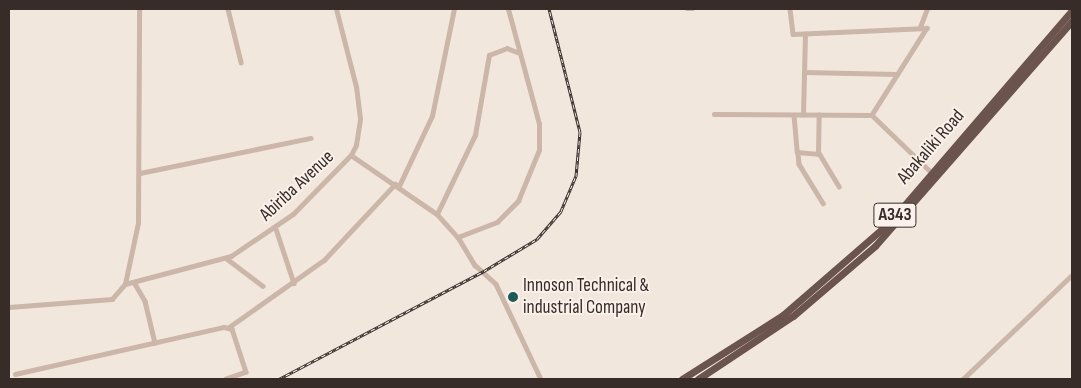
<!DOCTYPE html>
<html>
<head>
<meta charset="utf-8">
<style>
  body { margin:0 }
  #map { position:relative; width:1081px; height:388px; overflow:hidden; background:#f2e7dd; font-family:"Sofia Sans Condensed",sans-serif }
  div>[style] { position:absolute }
  .minor>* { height:4.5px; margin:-2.25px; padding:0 2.25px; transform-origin:2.25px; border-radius:2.25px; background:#cbb6a9 }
  .trunk>* { height:7px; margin:-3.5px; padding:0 3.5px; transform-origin:3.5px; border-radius:3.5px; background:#6a544d }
  .rail>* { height:3px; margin-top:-1.5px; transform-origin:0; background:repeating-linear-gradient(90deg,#faf1ea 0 4px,#382c29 0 8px); box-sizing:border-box; border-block:1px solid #382c29 }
  .dots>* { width:14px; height:14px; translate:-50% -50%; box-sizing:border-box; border:2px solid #faf1ea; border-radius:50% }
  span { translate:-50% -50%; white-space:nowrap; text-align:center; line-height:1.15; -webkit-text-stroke:4px #faf1ea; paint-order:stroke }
  .shield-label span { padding:1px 4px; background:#faf1ea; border:1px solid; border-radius:4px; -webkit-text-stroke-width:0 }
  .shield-label { font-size:18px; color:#382c29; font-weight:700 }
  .street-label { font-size:19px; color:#382c29 }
  .poi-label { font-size:19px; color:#382c29 }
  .left { translate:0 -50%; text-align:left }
  .frame { position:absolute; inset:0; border:10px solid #382c29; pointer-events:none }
</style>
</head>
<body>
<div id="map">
  <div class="minor">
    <div style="left:228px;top:9px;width:55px;rotate:76.2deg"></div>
    <div style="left:687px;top:9px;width:6px"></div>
    <div style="left:790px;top:9px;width:25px;rotate:83deg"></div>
    <div style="left:793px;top:34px;width:134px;rotate:-2.6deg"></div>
    <div style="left:927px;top:28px;width:103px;rotate:122.3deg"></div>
    <div style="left:920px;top:27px;width:19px;rotate:-69deg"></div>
    <div style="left:804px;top:72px;width:93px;rotate:1.2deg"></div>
    <div style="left:714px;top:114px;width:158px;rotate:0.4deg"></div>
    <div style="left:872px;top:115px;width:82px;rotate:44deg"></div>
    <div style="left:794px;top:115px;width:37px;rotate:85deg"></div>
    <div style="left:797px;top:152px;width:21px;rotate:5deg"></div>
    <div style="left:818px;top:154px;width:39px;rotate:-89deg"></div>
    <div style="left:803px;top:115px;width:81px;rotate:-88.6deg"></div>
    <div style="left:819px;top:153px;width:39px;rotate:59deg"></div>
    <div style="left:798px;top:154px;width:10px;rotate:84deg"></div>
    <div style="left:799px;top:164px;width:46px;rotate:58.4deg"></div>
    <div style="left:351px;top:155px;width:104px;rotate:34.5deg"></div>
    <div style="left:437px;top:214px;width:31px;rotate:48deg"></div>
    <div style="left:458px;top:237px;width:33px;rotate:59deg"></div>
    <div style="left:475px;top:265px;width:28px;rotate:42deg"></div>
    <div style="left:496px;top:284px;width:105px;rotate:64.7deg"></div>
    <div style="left:140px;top:173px;width:174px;rotate:-11.6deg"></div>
    <div style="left:399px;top:186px;width:77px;rotate:-64.8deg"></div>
    <div style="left:432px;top:116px;width:109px;rotate:-78.4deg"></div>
    <div style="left:437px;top:214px;width:88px;rotate:-64.3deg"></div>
    <div style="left:475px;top:135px;width:81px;rotate:-80.1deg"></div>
    <div style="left:489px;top:55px;width:19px;rotate:-21deg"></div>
    <div style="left:507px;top:48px;width:11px;rotate:22deg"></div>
    <div style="left:276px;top:229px;width:57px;rotate:71.6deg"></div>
    <div style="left:458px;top:237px;width:42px;rotate:-21deg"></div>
    <div style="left:497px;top:222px;width:30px;rotate:-45deg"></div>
    <div style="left:518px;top:201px;width:55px;rotate:-67.6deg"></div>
    <div style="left:539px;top:150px;width:26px;rotate:-90deg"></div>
    <div style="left:539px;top:124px;width:119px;rotate:-105.1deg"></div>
    <div style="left:226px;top:258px;width:46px;rotate:37.1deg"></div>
    <div style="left:134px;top:282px;width:22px;rotate:60deg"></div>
    <div style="left:145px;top:301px;width:43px;rotate:76.6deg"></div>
    <div style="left:125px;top:284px;width:62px;rotate:-78deg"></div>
    <div style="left:138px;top:223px;width:214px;rotate:-89.7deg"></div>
    <div style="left:9px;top:307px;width:103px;rotate:-4.4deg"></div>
    <div style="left:112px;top:299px;width:20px;rotate:-49deg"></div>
    <div style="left:125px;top:284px;width:110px;rotate:-14.8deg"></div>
    <div style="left:231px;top:256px;width:75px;rotate:-34.1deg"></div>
    <div style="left:293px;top:214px;width:83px;rotate:-45.5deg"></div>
    <div style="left:351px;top:155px;width:11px;rotate:-63deg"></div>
    <div style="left:356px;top:145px;width:26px;rotate:-81deg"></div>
    <div style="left:360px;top:119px;width:32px;rotate:-97deg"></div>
    <div style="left:356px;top:87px;width:81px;rotate:-104.4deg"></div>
    <div style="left:229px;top:327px;width:116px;rotate:-35.2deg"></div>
    <div style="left:324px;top:260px;width:104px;rotate:-46.9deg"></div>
    <div style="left:15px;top:374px;width:214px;rotate:-12.7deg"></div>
    <div style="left:224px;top:327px;width:8px;rotate:14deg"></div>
    <div style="left:232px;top:329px;width:45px;rotate:72deg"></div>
    <div style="left:246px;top:372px;width:21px;rotate:161deg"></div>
    <div style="left:963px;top:379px;width:151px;rotate:-43.7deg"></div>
  </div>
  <div class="trunk">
    <div style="left:682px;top:379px;width:120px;rotate:-32.4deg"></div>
    <div style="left:783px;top:315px;width:140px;rotate:-41deg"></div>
    <div style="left:889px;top:223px;width:281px;rotate:-49.3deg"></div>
    <div style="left:698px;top:379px;width:114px;rotate:-33.6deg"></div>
    <div style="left:793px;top:316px;width:108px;rotate:-40.5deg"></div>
    <div style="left:875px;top:246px;width:299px;rotate:-48.8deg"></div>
  </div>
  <div class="rail">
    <div style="left:279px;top:379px;width:232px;rotate:-27.8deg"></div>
    <div style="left:484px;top:271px;width:62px;rotate:-31.1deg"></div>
    <div style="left:537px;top:239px;width:37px;rotate:-49deg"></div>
    <div style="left:561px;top:211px;width:38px;rotate:-67deg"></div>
    <div style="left:576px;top:176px;width:44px;rotate:-84.8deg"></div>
    <div style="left:580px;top:132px;width:127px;rotate:-104.1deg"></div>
  </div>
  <div class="dots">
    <div style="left:513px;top:297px;background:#1e5a59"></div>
  </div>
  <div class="shield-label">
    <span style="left:895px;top:215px">A343</span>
  </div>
  <div class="street-label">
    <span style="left:931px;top:147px;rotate:-49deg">Abakaliki Road</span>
    <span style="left:297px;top:186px;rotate:-43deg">Abiriba Avenue</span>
  </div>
  <div class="poi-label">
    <span class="left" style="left:523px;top:297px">Innoson Technical &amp;<br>industrial Company</span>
  </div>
  <div class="frame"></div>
</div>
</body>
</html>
